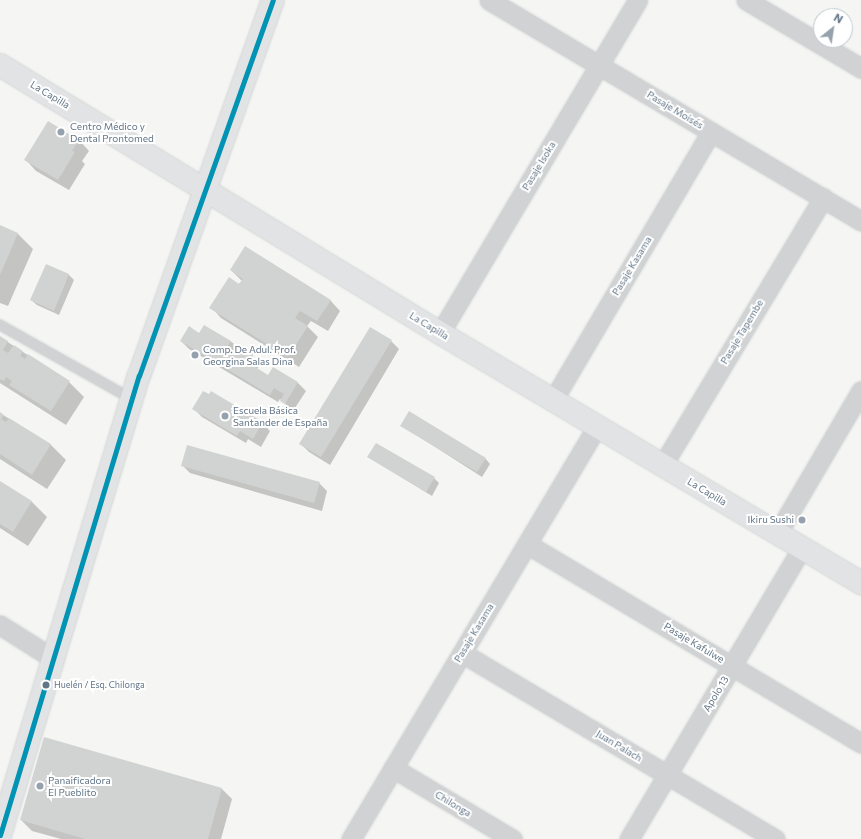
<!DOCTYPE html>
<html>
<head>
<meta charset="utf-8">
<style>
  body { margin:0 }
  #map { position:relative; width:861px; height:839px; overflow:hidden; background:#f5f6f3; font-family:Commissioner,sans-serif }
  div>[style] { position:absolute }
  .shadow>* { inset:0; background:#0003 }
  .building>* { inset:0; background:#d1d3d3 }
  .roads { filter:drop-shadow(0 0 1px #d1d4d5) drop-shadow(0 0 1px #d1d4d5) }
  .lane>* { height:10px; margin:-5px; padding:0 5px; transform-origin:5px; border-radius:5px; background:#d0d2d3 }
  .street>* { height:19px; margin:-9.5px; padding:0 9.5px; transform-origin:9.5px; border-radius:9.5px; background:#d0d2d3 }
  .secondary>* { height:22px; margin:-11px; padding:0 11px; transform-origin:11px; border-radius:11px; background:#e2e3e4 }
  .bus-1>* { height:5px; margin:-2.5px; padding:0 2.5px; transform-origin:2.5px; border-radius:2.5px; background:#0093b3 }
  .dots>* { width:11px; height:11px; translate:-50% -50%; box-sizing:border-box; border:2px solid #fff; border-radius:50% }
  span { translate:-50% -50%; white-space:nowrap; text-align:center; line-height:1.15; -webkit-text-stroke:4px #fff; paint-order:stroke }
  .bus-label { font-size:9px; color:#627587 }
  .left { translate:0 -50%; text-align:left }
  .street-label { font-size:10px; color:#627587 }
  .poi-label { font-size:10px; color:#627587 }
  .right { translate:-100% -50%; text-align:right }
  .north { position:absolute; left:813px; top:8px; width:40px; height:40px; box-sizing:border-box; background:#fff; border:1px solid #c0c8cf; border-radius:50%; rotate:30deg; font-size:11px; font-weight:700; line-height:16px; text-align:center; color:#627587 }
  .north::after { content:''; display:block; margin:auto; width:14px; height:18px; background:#95a2ad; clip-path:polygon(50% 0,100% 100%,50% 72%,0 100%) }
</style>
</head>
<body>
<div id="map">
  <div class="shadow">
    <div style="clip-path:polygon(79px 140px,89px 151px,82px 161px,85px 164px,69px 190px,36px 171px,26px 160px)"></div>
    <div style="clip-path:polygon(0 226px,18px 234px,33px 249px,8px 306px,0 303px)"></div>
    <div style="clip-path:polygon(47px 266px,69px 275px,74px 280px,59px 315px,37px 305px,31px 300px)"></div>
    <div style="clip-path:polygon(231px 270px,330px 300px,340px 311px,328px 331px,311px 321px,307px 326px,318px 337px,299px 367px,221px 318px,211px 307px,242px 281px)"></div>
    <div style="clip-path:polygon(200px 334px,230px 341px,261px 363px,257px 369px,269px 376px,273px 368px,298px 383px,306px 391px,293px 411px,280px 399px,278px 402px,189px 349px,181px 341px)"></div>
    <div style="clip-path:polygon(0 337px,69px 382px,84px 397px,66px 425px,0 383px)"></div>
    <div style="clip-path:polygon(391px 341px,399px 349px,330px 465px,309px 452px,301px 444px)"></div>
    <div style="clip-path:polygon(194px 409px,262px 423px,270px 431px,261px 447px,248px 439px,246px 443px,202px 417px)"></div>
    <div style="clip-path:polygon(0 413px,51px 445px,66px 460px,47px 489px,0 459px)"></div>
    <div style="clip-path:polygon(401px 425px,485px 458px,490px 464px,482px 477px)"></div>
    <div style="clip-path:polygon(368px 457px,434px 478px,439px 483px,432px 496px)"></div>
    <div style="clip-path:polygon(182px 465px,319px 483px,327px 491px,322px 511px,190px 473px)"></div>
    <div style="clip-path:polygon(0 482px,32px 502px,47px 517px,28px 546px,0 528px)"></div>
    <div style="clip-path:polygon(222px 789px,232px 799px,221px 839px,61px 839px,32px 831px,21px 820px)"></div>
  </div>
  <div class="building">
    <div style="clip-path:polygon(48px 121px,79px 140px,72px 151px,75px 152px,58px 180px,24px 160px)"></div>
    <div style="clip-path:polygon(0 225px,18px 233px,0 275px)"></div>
    <div style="clip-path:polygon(245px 246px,331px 300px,317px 321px,300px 311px,295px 318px,308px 326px,288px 357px,209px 308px,229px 277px,239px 284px,243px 279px,230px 270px)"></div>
    <div style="clip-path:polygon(46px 264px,69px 274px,54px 311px,30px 300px)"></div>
    <div style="clip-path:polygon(204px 325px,231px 341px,226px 348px,234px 352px,239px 345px,254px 354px,249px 363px,268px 375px,273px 367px,298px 382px,285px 404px,280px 401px,284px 394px,274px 388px,270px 395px,180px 341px,189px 326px,199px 333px)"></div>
    <div style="clip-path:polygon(370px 327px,392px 340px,321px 457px,299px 444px)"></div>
    <div style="clip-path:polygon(0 336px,8px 341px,3px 350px,8px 353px,14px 345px,23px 351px,20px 356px,25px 359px,28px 354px,70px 381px,51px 411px,9px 385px,12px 381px,6px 377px,4px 381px,0 379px)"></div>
    <div style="clip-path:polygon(203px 391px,209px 394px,211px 391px,263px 422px,253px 439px,240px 431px,237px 436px,192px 409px)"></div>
    <div style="clip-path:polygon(409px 411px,486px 458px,477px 472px,400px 426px)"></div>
    <div style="clip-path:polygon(0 412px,4px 415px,1px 419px,6px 422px,9px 418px,51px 444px,32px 475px,0 454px)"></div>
    <div style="clip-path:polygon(376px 443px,435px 477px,426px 492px,367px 457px)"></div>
    <div style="clip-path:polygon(187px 445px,320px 482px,314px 503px,181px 466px)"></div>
    <div style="clip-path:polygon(0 481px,32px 501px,13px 532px,0 524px)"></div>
    <div style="clip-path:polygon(44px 737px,222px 788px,208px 839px,85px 839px,20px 820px)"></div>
  </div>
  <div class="roads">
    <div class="lane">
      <div style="left:0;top:325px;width:151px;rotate:29.3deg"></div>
    </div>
    <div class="street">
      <div style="left:489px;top:0;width:433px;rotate:30.7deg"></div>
      <div style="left:746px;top:0;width:134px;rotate:30.6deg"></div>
      <div style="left:440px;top:333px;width:387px;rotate:-59.3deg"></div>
      <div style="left:553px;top:400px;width:311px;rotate:-59.5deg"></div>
      <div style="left:662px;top:466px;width:313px;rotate:-59deg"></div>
      <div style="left:777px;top:534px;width:166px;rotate:-59.6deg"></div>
      <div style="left:527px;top:544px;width:389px;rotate:30.8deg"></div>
      <div style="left:0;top:625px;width:64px;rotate:32.2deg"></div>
      <div style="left:462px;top:653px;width:364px;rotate:30.7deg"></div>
      <div style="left:393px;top:768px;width:139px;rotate:30.8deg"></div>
      <div style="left:351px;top:839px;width:481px;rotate:-59.2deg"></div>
      <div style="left:629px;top:839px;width:339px;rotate:-59.3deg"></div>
    </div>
    <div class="secondary">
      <div style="left:0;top:65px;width:515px;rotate:31.35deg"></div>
      <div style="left:440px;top:333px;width:490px;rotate:30.7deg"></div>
      <div style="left:0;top:835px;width:480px;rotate:-73.2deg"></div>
      <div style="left:139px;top:376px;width:399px;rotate:-70.4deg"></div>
    </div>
  </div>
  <div class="bus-1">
    <div style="left:0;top:835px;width:480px;rotate:-73.2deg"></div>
    <div style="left:139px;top:376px;width:399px;rotate:-70.4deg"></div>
  </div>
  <div class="dots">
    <div style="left:61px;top:132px;background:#95a2ad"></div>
    <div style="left:195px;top:355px;background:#95a2ad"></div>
    <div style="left:225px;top:416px;background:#95a2ad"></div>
    <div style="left:802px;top:520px;background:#95a2ad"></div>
    <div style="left:46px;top:685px;background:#627587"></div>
    <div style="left:40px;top:786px;background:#95a2ad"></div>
  </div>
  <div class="bus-label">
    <span class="left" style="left:54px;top:685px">Huelén / Esq. Chilonga</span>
  </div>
  <div class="street-label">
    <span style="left:50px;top:95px;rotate:31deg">La Capilla</span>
    <span style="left:675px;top:110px;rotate:31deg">Pasaje Moisés</span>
    <span style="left:539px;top:166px;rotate:-59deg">Pasaje Isoka</span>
    <span style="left:632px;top:266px;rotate:-59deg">Pasaje Kasama</span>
    <span style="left:429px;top:326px;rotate:31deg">La Capilla</span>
    <span style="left:742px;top:332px;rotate:-59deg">Pasaje Tapembe</span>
    <span style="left:707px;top:492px;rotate:31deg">La Capilla</span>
    <span style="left:474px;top:633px;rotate:-59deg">Pasaje Kasama</span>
    <span style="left:694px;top:643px;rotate:31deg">Pasaje Kafulwe</span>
    <span style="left:716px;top:694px;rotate:-59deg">Apolo 13</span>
    <span style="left:619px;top:746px;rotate:31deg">Juan Palach</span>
    <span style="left:453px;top:804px;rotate:31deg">Chilonga</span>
  </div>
  <div class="poi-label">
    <span class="left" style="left:70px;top:132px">Centro Médico y<br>Dental Prontomed</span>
    <span class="left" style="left:203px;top:355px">Comp. De Adul. Prof.<br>Georgina Salas Dina</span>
    <span class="left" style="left:233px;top:416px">Escuela Básica<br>Santander de España</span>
    <span class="right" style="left:794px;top:520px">Ikiru Sushi</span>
    <span class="left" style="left:48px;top:786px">Panaificadora<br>El Pueblito</span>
  </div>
  <div class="north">N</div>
</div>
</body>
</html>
